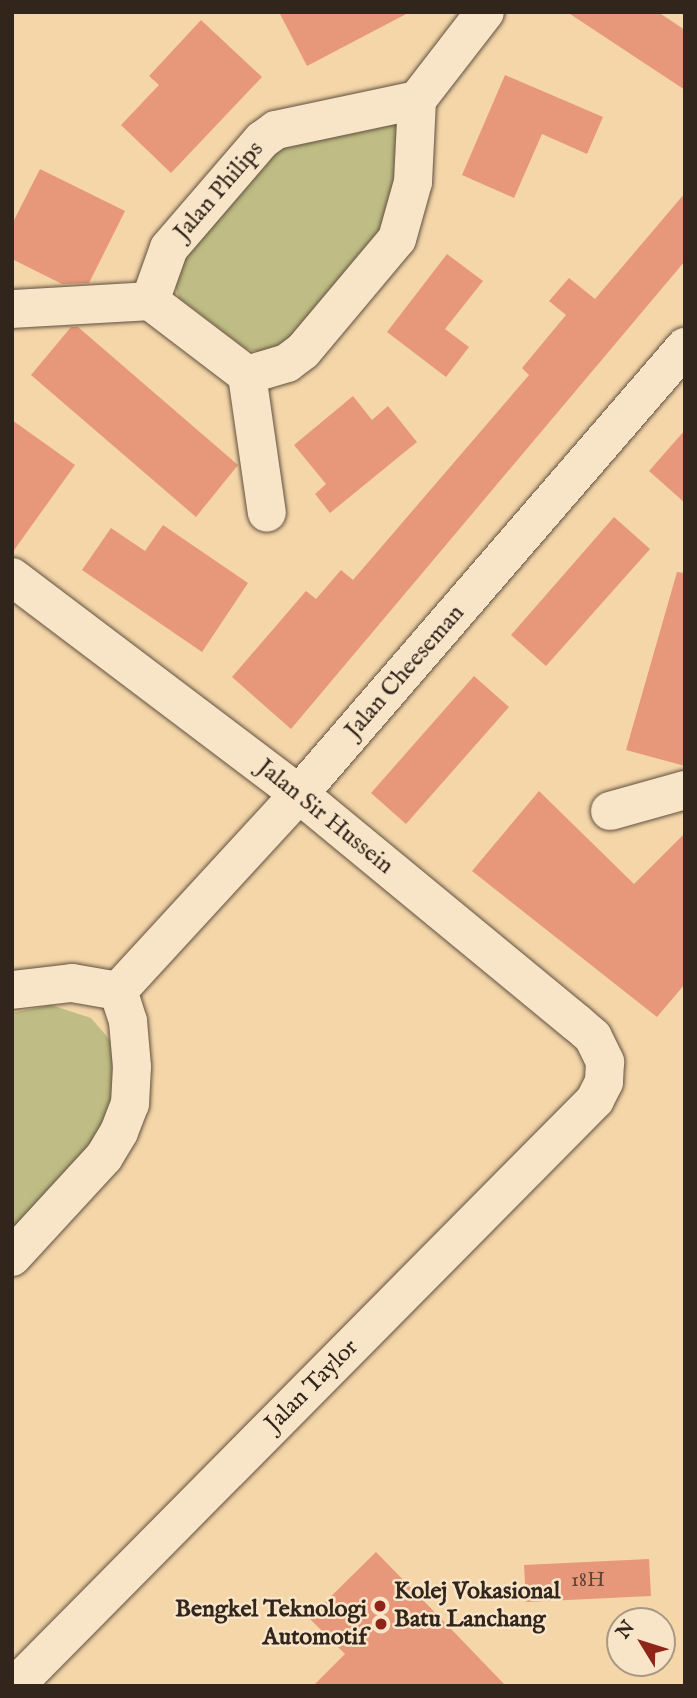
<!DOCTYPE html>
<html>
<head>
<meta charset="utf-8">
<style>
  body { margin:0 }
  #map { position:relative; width:697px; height:1698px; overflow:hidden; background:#f4d6a9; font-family:"IM FELL English",serif }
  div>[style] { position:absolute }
  .green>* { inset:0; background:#bfbd85 }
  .building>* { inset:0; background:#e8987a }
  .roads { filter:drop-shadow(0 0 2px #62513f) drop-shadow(0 0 2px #62513f) }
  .minor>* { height:38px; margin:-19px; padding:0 19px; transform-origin:19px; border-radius:19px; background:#f8e4c7 }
  .dots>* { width:19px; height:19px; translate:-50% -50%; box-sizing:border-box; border:4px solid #f8e4c7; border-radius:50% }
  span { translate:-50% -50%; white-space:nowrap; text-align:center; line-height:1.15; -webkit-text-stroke:5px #f8e4c7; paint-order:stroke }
  .number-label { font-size:21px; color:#604234 }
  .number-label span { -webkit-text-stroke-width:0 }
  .street-label { font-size:24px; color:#32251c }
  .poi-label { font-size:24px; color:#32251c; font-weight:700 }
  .left { translate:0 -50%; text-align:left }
  .right { translate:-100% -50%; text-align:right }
  .frame { position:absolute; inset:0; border:14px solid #32251c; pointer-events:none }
  .north { position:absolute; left:606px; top:1607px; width:70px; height:70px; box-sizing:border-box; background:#f8e4c7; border:2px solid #a99883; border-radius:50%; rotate:308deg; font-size:19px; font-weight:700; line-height:28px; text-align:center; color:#32251c }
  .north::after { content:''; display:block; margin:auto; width:24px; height:32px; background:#8f2418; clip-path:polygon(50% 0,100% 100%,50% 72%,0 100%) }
</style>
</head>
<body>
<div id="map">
  <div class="green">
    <div style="clip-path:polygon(384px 120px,401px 126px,392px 219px,292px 343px,270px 354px,246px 349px,179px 298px,172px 275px,185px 250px,279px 147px)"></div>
    <div style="clip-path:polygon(51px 1005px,91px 1018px,111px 1041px,115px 1108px,99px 1140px,12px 1235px,12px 1013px)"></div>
  </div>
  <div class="building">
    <div style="clip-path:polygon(279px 12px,410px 12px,307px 66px)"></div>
    <div style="clip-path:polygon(567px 12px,658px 12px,685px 30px,685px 90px)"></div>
    <div style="clip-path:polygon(201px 20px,262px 77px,171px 173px,121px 125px,159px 85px,149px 76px)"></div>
    <div style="clip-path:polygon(505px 75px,603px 117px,587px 154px,542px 134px,514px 198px,462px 175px)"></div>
    <div style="clip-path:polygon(40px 169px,125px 211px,89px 283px,62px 284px,12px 259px,12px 224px)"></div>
    <div style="clip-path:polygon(685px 193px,685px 261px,291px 729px,232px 677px,306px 591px,316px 599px,341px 570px,353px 580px,529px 375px,522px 368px,566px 315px,549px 301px,569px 278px,595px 299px)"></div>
    <div style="clip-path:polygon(447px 254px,483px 281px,445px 329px,469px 347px,446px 377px,387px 332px)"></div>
    <div style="clip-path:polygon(71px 327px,78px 327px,238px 465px,196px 517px,31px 375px)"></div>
    <div style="clip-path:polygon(353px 396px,372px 420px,388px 406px,417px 442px,330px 513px,315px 494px,326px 484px,294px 445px)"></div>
    <div style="clip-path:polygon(12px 420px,75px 465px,12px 553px)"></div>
    <div style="clip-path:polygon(685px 430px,685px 503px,649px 471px)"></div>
    <div style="clip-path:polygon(614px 517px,650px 549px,546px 666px,511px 635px)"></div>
    <div style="clip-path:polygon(163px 525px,248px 583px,202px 652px,82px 570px,111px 528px,145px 551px)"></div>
    <div style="clip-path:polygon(677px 572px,685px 573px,685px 766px,626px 750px)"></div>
    <div style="clip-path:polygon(474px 676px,509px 707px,406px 824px,371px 793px)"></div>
    <div style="clip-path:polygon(539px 791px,634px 884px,685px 833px,685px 984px,657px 1017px,472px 871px)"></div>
    <div style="clip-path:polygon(376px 1552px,453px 1631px,506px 1686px,313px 1686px,345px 1654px,309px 1618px)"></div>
    <div style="clip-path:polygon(649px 1559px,651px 1596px,526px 1602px,524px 1565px)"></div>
  </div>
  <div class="roads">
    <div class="minor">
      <div style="left:150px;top:301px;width:122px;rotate:37.3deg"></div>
      <div style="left:247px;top:375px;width:42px;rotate:-16.7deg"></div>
      <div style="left:287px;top:363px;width:20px;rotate:-37deg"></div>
      <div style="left:303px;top:351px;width:146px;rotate:-50deg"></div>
      <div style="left:397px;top:239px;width:59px;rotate:-74.3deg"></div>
      <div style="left:413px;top:182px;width:82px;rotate:-87.2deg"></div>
      <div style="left:417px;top:100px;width:111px;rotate:-52.3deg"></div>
      <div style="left:150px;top:301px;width:56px;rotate:-70.3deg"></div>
      <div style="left:169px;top:248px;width:143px;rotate:-49.3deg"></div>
      <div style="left:262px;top:140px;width:17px;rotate:-36deg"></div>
      <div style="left:276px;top:130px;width:144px;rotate:-12deg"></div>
      <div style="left:12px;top:309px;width:138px;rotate:-3.3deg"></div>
      <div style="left:247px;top:375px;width:139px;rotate:81.8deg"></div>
      <div style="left:12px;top:577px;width:360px;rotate:37.1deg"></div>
      <div style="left:299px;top:794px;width:360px;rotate:39.5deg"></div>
      <div style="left:577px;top:1023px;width:21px;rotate:41deg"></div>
      <div style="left:593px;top:1037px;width:28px;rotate:64deg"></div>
      <div style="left:605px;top:1062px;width:20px;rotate:93deg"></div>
      <div style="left:604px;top:1082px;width:20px;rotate:117deg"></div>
      <div style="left:595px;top:1100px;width:824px;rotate:134.71deg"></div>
      <div style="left:610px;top:811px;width:78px;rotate:-15.6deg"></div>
      <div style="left:12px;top:990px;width:60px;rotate:-6.7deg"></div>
      <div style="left:72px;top:983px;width:47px;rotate:9.9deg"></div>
      <div style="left:118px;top:991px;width:268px;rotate:-47.4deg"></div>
      <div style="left:299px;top:794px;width:591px;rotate:-49.19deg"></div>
      <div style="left:12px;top:1257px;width:136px;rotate:-47.4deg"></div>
      <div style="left:104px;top:1157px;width:29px;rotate:-59deg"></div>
      <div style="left:119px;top:1132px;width:30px;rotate:-69deg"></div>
      <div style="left:130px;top:1104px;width:37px;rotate:-87deg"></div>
      <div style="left:132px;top:1067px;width:46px;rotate:-95deg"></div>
      <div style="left:128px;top:1021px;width:32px;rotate:-108deg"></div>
    </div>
  </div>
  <div class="dots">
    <div style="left:380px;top:1606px;background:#8f2418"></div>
    <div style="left:381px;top:1624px;background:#8f2418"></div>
  </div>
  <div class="number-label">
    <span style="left:588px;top:1581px">18H</span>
  </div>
  <div class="street-label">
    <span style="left:219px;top:191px;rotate:-49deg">Jalan Philips</span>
    <span style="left:405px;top:672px;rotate:-49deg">Jalan Cheeseman</span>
    <span style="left:325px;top:817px;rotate:39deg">Jalan Sir Hussein</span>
    <span style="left:312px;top:1386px;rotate:-45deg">Jalan Taylor</span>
  </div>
  <div class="poi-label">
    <span class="left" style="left:394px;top:1606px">Kolej Vokasional<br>Batu Lanchang</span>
    <span class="right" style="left:367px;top:1624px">Bengkel Teknologi<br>Automotif</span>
  </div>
  <div class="frame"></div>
  <div class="north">N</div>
</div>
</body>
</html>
